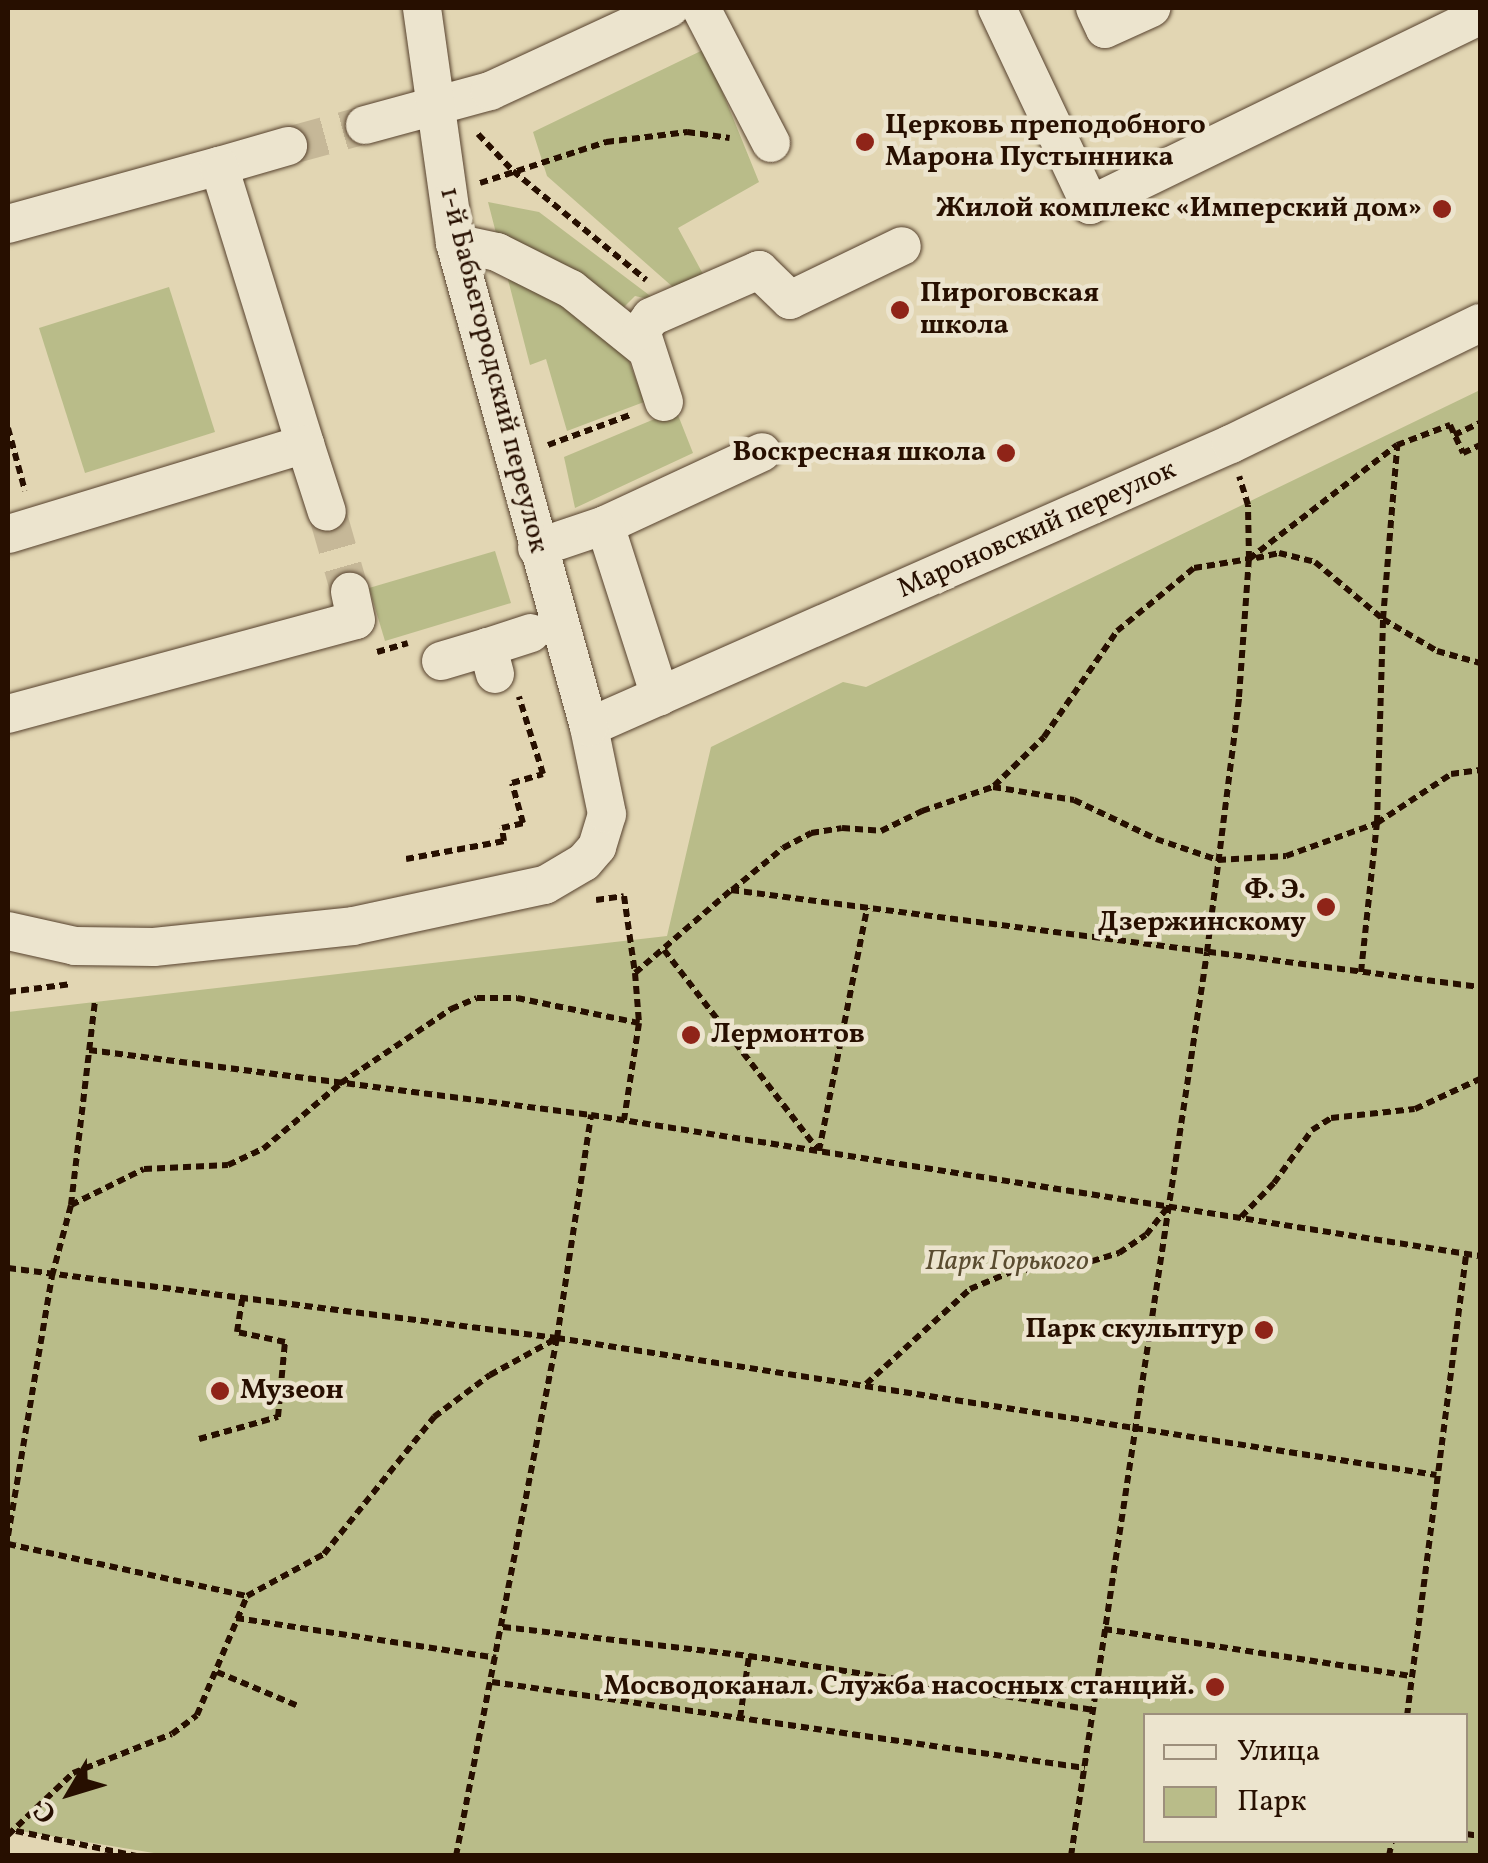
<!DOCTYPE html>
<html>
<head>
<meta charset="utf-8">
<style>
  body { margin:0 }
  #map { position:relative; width:1488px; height:1863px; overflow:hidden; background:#e2d6b3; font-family:Vollkorn,serif }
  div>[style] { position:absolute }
  .green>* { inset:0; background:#b9bc89 }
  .minor-tunnel>* { height:38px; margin-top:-19px; transform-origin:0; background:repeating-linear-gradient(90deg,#c6b898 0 38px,transparent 0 57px) }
  .path>* { height:6px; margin-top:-3px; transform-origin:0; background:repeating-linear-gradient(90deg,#270f00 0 8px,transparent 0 13px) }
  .roads { filter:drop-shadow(0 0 2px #56412d) drop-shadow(0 0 2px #56412d) }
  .minor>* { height:38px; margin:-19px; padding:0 19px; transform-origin:19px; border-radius:19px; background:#ece4ce }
  .dots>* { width:28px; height:28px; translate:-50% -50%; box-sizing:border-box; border:5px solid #ece4ce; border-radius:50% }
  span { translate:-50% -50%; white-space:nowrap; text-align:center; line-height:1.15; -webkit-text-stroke:9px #ece4ce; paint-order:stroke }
  .poi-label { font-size:28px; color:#270f00; font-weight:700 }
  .left { translate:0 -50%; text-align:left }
  .right { translate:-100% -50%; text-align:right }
  .street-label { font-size:28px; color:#270f00 }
  .park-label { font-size:28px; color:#5a4c30; font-style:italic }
  .frame { position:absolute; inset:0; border:10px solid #270f00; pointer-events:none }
  .legend { position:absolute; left:1143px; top:1713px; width:325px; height:130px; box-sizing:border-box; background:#ece4ce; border:2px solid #9d8f7c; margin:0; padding:12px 18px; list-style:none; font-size:30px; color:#270f00 }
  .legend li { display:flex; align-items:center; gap:20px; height:50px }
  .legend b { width:50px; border:2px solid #9d8f7c }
  .north { position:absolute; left:20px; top:1743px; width:100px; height:100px; -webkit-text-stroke:8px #ece4ce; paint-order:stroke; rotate:232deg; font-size:28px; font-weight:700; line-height:40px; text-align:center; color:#270f00 }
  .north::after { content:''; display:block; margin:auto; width:35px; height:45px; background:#270f00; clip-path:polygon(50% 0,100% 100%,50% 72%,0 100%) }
</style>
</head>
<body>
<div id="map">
  <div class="green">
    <div style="clip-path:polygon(705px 49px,759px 182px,678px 228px,703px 274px,674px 288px,547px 176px,533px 132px)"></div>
    <div style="clip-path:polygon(488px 202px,539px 212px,657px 301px,635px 296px,618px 313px,624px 347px,644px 402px,567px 431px,546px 359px,530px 365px)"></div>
    <div style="clip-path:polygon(169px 287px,215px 432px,85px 473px,39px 328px)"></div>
    <div style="clip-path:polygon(evenodd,1480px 390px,1480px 1855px,172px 1856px,8px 1829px,8px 1012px,667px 936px,711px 747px,843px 682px,866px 687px,1480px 390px,1146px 1716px,1466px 1716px,1466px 1840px,1146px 1840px,1146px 1716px)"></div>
    <div style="clip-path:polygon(676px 410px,693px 453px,575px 508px,564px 457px)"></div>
    <div style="clip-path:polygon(495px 551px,511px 603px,385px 641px,369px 588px)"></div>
  </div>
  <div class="minor-tunnel">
    <div style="left:288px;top:146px;width:80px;rotate:-15.3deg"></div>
    <div style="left:327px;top:512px;width:83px;rotate:74deg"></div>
  </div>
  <div class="path">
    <div style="left:478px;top:134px;width:51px;rotate:46.6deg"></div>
    <div style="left:513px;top:171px;width:172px;rotate:39.3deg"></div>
    <div style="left:480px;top:183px;width:133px;rotate:-18deg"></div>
    <div style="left:606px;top:142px;width:82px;rotate:-7deg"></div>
    <div style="left:687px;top:132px;width:43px;rotate:7.9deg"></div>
    <div style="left:8px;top:428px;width:65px;rotate:74.9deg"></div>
    <div style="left:1454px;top:435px;width:29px;rotate:-25deg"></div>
    <div style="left:548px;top:445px;width:87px;rotate:-20.1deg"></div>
    <div style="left:1256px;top:558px;width:24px;rotate:-12deg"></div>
    <div style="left:1279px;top:553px;width:37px;rotate:14deg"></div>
    <div style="left:1315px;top:562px;width:89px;rotate:40deg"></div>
    <div style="left:1383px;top:619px;width:63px;rotate:30.7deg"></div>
    <div style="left:1437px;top:651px;width:45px;rotate:15.6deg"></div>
    <div style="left:377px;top:652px;width:32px;rotate:-16deg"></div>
    <div style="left:994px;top:786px;width:70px;rotate:-44.4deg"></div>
    <div style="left:1044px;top:737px;width:129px;rotate:-55.4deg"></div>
    <div style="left:1117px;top:631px;width:99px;rotate:-39.3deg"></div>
    <div style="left:1194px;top:568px;width:56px;rotate:-9.3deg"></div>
    <div style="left:1249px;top:559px;width:187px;rotate:-37.6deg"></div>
    <div style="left:1397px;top:445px;width:57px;rotate:-20.7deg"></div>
    <div style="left:1450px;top:425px;width:31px;rotate:65deg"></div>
    <div style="left:1463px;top:453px;width:19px;rotate:-25deg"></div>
    <div style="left:406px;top:859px;width:100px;rotate:-10.4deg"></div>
    <div style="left:504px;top:841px;width:13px;rotate:-99deg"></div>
    <div style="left:502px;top:828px;width:22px;rotate:-13deg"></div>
    <div style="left:523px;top:823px;width:41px;rotate:-105.4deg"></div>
    <div style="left:512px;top:783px;width:32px;rotate:-16deg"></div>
    <div style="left:543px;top:774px;width:81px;rotate:-107.3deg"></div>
    <div style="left:732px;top:890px;width:66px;rotate:-39.5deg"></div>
    <div style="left:783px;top:848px;width:32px;rotate:-28deg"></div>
    <div style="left:811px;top:833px;width:31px;rotate:-9deg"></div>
    <div style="left:842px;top:828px;width:39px;rotate:4deg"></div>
    <div style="left:881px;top:831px;width:46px;rotate:-26deg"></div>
    <div style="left:922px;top:811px;width:75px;rotate:-18.7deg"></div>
    <div style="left:993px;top:787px;width:82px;rotate:9.1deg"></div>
    <div style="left:1074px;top:800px;width:91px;rotate:25.4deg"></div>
    <div style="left:1156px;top:839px;width:65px;rotate:18.7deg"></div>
    <div style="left:1218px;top:860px;width:68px;rotate:-3.4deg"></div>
    <div style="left:1286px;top:856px;width:97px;rotate:-19.9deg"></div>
    <div style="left:1377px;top:823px;width:89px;rotate:-33.5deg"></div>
    <div style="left:1451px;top:774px;width:29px;rotate:-8deg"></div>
    <div style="left:596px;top:900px;width:28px;rotate:-8deg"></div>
    <div style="left:624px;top:896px;width:78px;rotate:81.9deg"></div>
    <div style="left:635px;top:973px;width:50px;rotate:85.4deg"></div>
    <div style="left:639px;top:1023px;width:98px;rotate:98.8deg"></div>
    <div style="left:664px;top:950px;width:252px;rotate:52.4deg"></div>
    <div style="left:1361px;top:972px;width:150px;rotate:-83.9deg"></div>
    <div style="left:1377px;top:823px;width:204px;rotate:-88.3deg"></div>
    <div style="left:1383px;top:619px;width:173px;rotate:-85.3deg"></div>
    <div style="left:635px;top:973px;width:127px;rotate:-40.8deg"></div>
    <div style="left:731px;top:890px;width:755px;rotate:7.38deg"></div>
    <div style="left:8px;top:992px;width:64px;rotate:-7.2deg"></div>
    <div style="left:89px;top:1050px;width:506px;rotate:7.38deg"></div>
    <div style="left:591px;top:1115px;width:900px;rotate:9.01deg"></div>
    <div style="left:819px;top:1151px;width:248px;rotate:-78.8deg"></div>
    <div style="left:71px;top:1205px;width:81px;rotate:-26.3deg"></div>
    <div style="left:144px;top:1169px;width:84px;rotate:-2.7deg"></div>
    <div style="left:228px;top:1165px;width:38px;rotate:-25deg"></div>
    <div style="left:263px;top:1149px;width:102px;rotate:-40.2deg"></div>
    <div style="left:341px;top:1083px;width:133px;rotate:-33.9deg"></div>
    <div style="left:451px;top:1009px;width:28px;rotate:-23deg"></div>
    <div style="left:477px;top:998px;width:40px"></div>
    <div style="left:517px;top:998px;width:125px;rotate:11.6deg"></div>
    <div style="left:1241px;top:1217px;width:47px;rotate:-45.9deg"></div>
    <div style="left:1274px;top:1183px;width:65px;rotate:-54.4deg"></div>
    <div style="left:1312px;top:1130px;width:22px;rotate:-32deg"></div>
    <div style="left:1331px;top:1118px;width:84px;rotate:-6.1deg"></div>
    <div style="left:1415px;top:1109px;width:72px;rotate:-24.8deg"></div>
    <div style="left:8px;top:1268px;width:553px;rotate:7.27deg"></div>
    <div style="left:557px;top:1338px;width:890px;rotate:8.86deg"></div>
    <div style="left:866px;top:1384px;width:141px;rotate:-42.4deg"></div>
    <div style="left:970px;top:1289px;width:47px;rotate:-22.7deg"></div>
    <div style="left:1013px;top:1271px;width:66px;rotate:-5.2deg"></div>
    <div style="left:1079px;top:1265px;width:42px;rotate:-16.7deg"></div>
    <div style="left:1119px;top:1253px;width:32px;rotate:-34deg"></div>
    <div style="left:1146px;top:1235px;width:36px;rotate:-52deg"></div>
    <div style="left:199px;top:1439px;width:82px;rotate:-15.6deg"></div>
    <div style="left:278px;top:1417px;width:75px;rotate:-84.7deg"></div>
    <div style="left:285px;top:1342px;width:49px;rotate:-168.2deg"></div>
    <div style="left:237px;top:1332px;width:33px;rotate:-81deg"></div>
    <div style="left:8px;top:1536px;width:264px;rotate:-80.4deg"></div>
    <div style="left:52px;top:1276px;width:73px;rotate:-75deg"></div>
    <div style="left:71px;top:1205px;width:204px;rotate:-83.3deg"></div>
    <div style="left:8px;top:1544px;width:245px;rotate:12.3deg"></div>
    <div style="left:236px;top:1618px;width:263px;rotate:8.7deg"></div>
    <div style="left:503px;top:1627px;width:248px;rotate:6.7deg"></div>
    <div style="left:749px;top:1656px;width:347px;rotate:8.9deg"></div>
    <div style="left:1104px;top:1629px;width:312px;rotate:8.7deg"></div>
    <div style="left:217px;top:1672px;width:86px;rotate:22.7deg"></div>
    <div style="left:492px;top:1682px;width:599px;rotate:8.25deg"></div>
    <div style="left:1407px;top:1716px;width:466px;rotate:-82.7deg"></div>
    <div style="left:740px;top:1718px;width:63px;rotate:-81.7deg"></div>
    <div style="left:16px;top:1831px;width:124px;rotate:11.7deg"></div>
    <div style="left:1466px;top:1834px;width:14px;rotate:8deg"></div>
    <div style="left:8px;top:1835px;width:90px;rotate:-43.6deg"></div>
    <div style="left:73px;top:1773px;width:106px;rotate:-21.5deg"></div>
    <div style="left:172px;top:1734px;width:31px;rotate:-37deg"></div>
    <div style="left:197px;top:1715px;width:129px;rotate:-67.2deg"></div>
    <div style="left:247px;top:1596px;width:88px;rotate:-28.6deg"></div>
    <div style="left:324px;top:1554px;width:176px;rotate:-51.2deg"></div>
    <div style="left:434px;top:1417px;width:70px;rotate:-36.9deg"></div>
    <div style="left:490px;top:1375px;width:77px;rotate:-28.9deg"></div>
    <div style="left:456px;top:1856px;width:528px;rotate:-78.97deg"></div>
    <div style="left:557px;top:1338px;width:226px;rotate:-81.3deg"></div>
    <div style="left:1071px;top:1856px;width:914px;rotate:-81.44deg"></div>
    <div style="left:1207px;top:952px;width:257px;rotate:-82.8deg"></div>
    <div style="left:1239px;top:697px;width:138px;rotate:-85.9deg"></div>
    <div style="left:1249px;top:559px;width:54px;rotate:-91.1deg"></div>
    <div style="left:1248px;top:505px;width:30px;rotate:-107deg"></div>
    <div style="left:1389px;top:1856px;width:16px;rotate:-79deg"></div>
  </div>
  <div class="roads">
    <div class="minor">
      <div style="left:701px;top:8px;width:152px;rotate:62.6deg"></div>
      <div style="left:997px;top:8px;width:218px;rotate:64.7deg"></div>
      <div style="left:1090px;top:205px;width:433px;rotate:-25.9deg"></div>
      <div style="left:1095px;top:8px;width:23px;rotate:65deg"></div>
      <div style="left:1105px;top:29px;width:51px;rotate:-24.5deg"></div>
      <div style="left:365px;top:125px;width:130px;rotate:-15.2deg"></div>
      <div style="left:490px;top:91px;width:198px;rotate:-24.8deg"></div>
      <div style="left:219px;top:166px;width:72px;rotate:-16.2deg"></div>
      <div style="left:8px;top:224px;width:219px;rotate:-15.4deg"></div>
      <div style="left:219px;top:166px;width:291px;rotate:72.8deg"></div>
      <div style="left:305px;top:444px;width:310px;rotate:163.1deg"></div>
      <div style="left:455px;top:243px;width:43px;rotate:12.1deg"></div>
      <div style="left:497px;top:252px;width:83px;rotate:26.6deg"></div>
      <div style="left:571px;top:289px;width:94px;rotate:38.9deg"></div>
      <div style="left:664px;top:402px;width:75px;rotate:-107.9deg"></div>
      <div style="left:641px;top:331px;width:17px;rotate:-54deg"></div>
      <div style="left:651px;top:317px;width:118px;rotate:-23.5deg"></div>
      <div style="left:759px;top:270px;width:43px;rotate:44.1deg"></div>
      <div style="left:790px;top:300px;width:124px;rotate:-25.7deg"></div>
      <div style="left:305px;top:444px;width:71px;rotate:72.1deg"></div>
      <div style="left:605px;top:525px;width:173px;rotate:-24.9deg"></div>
      <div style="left:537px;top:548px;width:72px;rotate:-18.7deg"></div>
      <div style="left:605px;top:525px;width:180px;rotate:72.2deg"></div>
      <div style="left:441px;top:661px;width:49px;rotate:-16.6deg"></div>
      <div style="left:495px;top:674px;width:28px;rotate:-105deg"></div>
      <div style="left:488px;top:647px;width:45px;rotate:-18deg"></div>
      <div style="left:8px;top:714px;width:360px;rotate:-15.1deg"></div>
      <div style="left:356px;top:620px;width:29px;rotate:-102deg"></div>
      <div style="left:589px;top:727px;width:702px;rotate:-23.79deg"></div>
      <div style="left:1231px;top:444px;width:277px;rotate:-25.9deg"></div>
      <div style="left:8px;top:931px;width:69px;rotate:12.6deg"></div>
      <div style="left:75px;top:946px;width:79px;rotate:0.7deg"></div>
      <div style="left:154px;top:947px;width:200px;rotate:-6deg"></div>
      <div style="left:353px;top:926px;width:196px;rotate:-12.1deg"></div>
      <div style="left:545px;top:885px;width:45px;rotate:-30.5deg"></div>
      <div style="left:584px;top:862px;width:20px;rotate:-49deg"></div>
      <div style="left:597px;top:847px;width:34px;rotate:-73deg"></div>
      <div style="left:607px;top:814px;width:89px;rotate:-101.7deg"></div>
      <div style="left:589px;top:727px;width:502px;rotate:-105.48deg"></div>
      <div style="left:455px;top:243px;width:237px;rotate:-98deg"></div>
    </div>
  </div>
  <div class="dots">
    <div style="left:865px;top:142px;background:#8f2418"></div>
    <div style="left:1442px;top:209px;background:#8f2418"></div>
    <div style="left:900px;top:310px;background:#8f2418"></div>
    <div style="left:1006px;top:453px;background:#8f2418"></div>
    <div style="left:1326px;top:907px;background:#8f2418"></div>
    <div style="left:691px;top:1035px;background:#8f2418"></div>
    <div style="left:1264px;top:1330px;background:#8f2418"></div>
    <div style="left:220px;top:1391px;background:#8f2418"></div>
    <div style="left:1215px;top:1687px;background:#8f2418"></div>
  </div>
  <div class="poi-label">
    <span class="left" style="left:885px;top:142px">Церковь преподобного<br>Марона Пустынника</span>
    <span class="right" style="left:1422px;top:209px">Жилой комплекс «Имперский дом»</span>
    <span class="left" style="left:920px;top:310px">Пироговская<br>школа</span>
    <span class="right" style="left:986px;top:453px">Воскресная школа</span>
    <span class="right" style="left:1306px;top:907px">Ф. Э.<br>Дзержинскому</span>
    <span class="left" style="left:711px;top:1035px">Лермонтов</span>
    <span class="right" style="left:1244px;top:1330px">Парк скульптур</span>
    <span class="left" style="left:240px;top:1391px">Музеон</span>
    <span class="right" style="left:1195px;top:1687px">Мосводоканал. Служба насосных станций.</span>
  </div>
  <div class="street-label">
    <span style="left:493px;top:370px;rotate:76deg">1-й Бабьегородский переулок</span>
    <span style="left:1037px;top:530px;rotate:-24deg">Мароновский переулок</span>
  </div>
  <div class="park-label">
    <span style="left:1007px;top:1262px">Парк Горького</span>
  </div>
  <div class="frame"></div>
  <ul class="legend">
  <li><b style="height:12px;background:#ece4ce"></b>Улица</li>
  <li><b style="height:28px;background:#b9bc89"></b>Парк</li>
  </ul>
  <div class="north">С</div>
</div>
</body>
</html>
